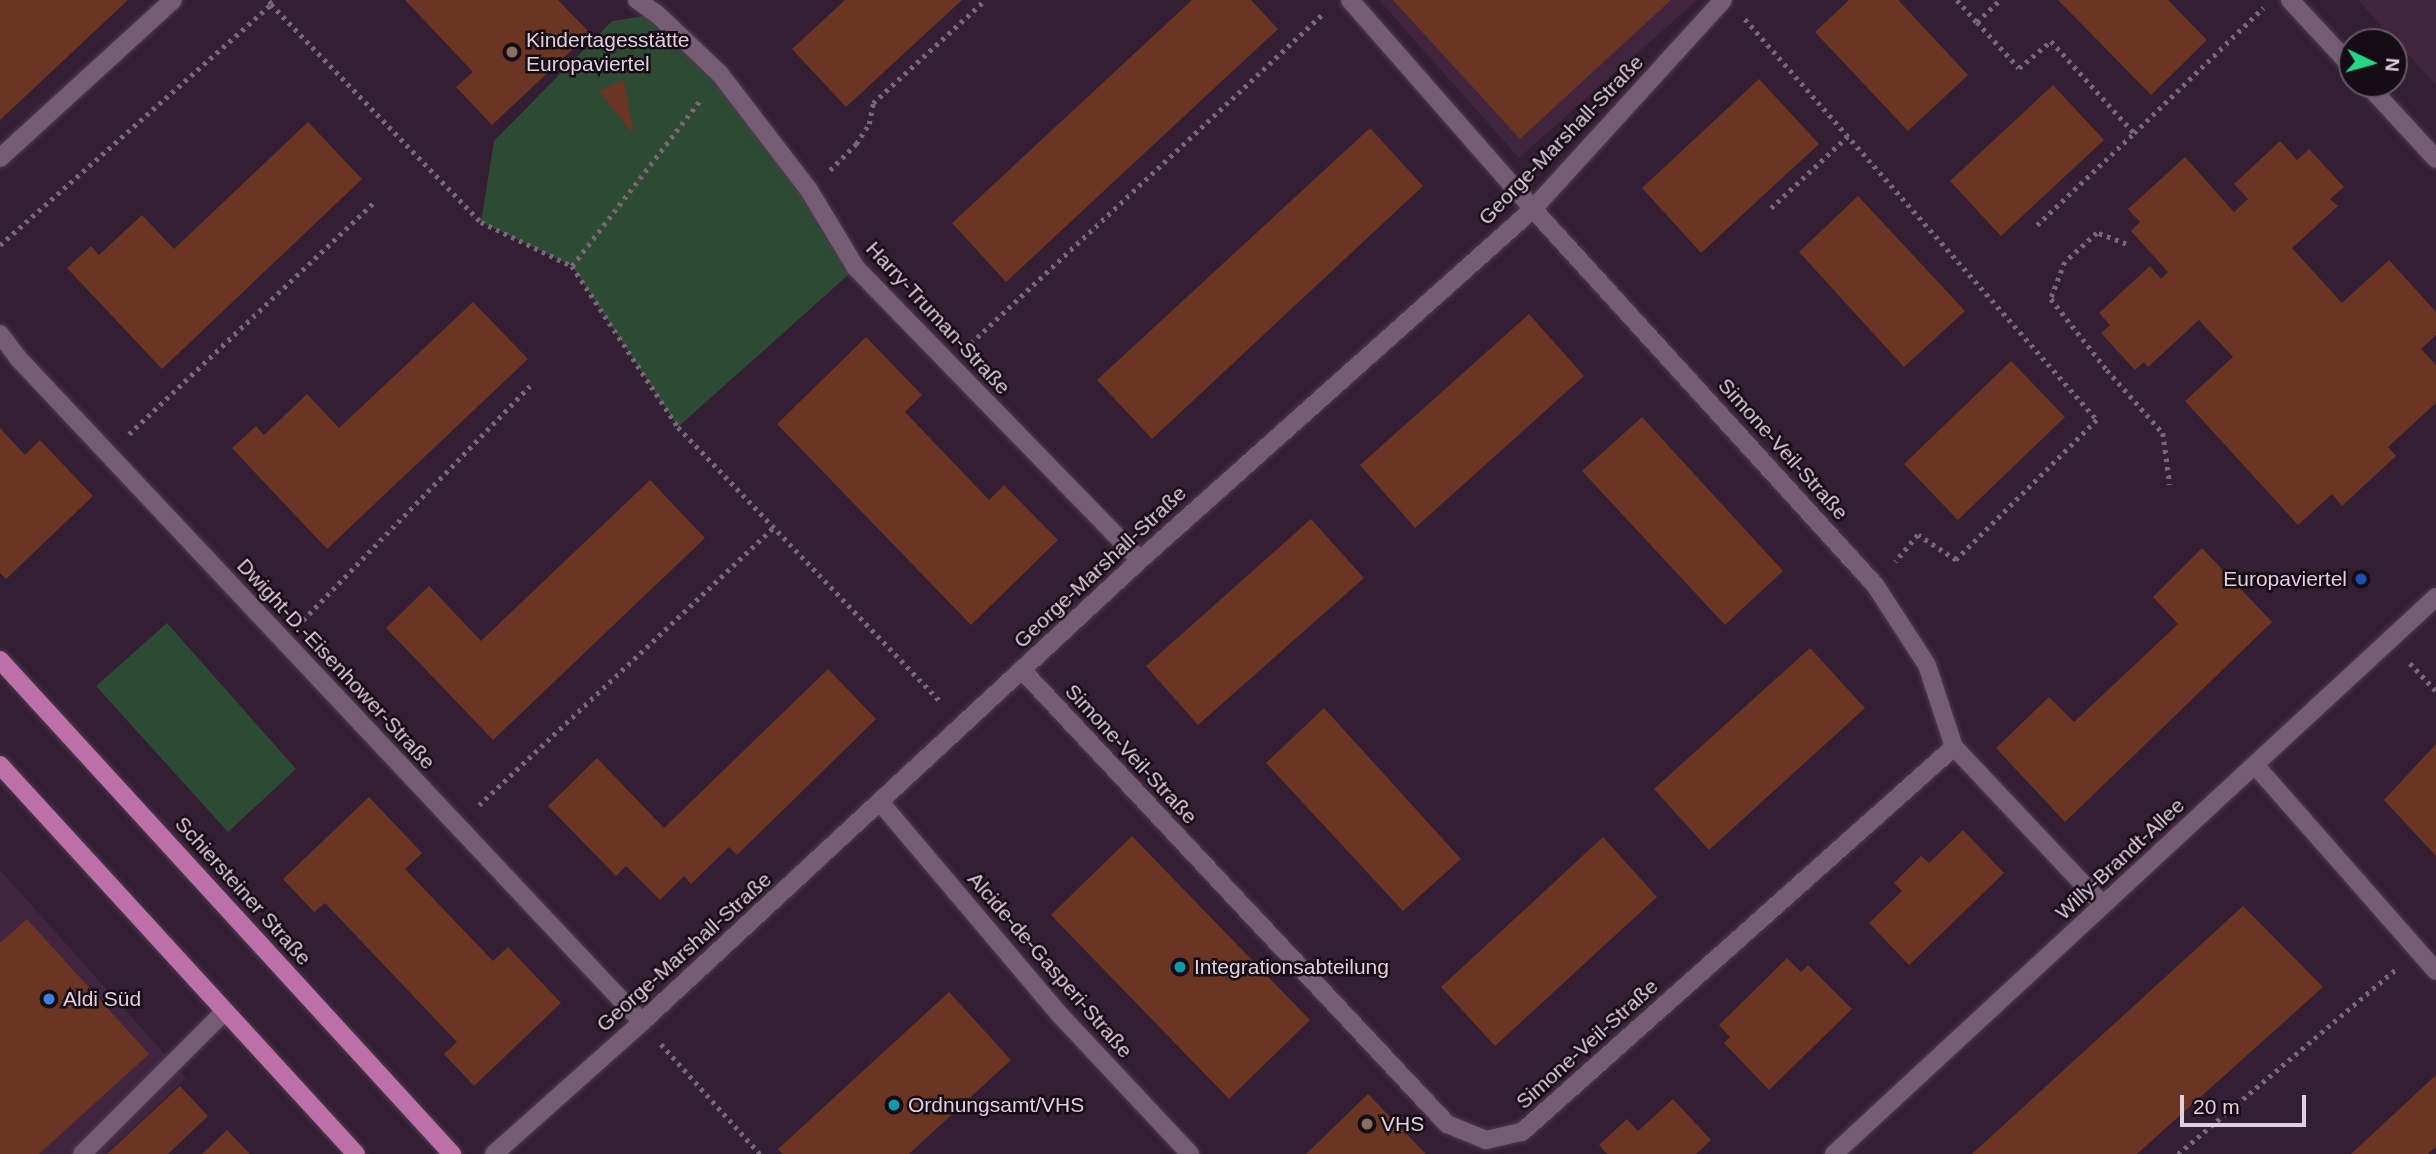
<!DOCTYPE html>
<html>
<head>
<meta charset="utf-8">
<style>
  body { margin:0 }
  #map { position:relative; width:2436px; height:1154px; overflow:hidden; background:#341e33; font-family:Arial,sans-serif }
  div>[style] { position:absolute }
  .built>* { inset:0; background:#41253f }
  .green>* { inset:0; background:#2c4b32 }
  .building>* { inset:0; background:#6a3522 }
  .path>* { height:4.5px; margin-top:-2.25px; transform-origin:0; background:repeating-linear-gradient(90deg,#796678 0 3.5px,transparent 0 8.5px) }
  .roads { filter:drop-shadow(0 0 2px #4e3b4d) drop-shadow(0 0 2px #4e3b4d) }
  .lane>* { height:18px; margin:-9px; padding:0 9px; transform-origin:9px; border-radius:9px; background:#755b73 }
  .street>* { height:18px; margin:-9px; padding:0 9px; transform-origin:9px; border-radius:9px; background:#755b73 }
  .primary>* { height:18px; margin:-9px; padding:0 9px; transform-origin:9px; border-radius:9px; background:#bd6fa7 }
  .dots>* { width:19px; height:19px; translate:-50% -50%; box-sizing:border-box; border:4px solid #160c15; border-radius:50% }
  span { translate:-50% -50%; white-space:nowrap; text-align:center; line-height:1.15; -webkit-text-stroke:5px #160c15; paint-order:stroke }
  .poi-label { font-size:21px; color:#dfd0dd }
  .left { translate:0 -50%; text-align:left }
  .right { translate:-100% -50%; text-align:right }
  .street-label { font-size:21px; color:#dfd0dd }
  .north { position:absolute; left:2338px; top:28px; width:70px; height:70px; box-sizing:border-box; background:#160c15; border:2px solid #665a65; border-radius:50%; rotate:95deg; font-size:19px; font-weight:700; line-height:28px; text-align:center; color:#dfd0dd }
  .north::after { content:''; display:block; margin:auto; width:24px; height:32px; background:#24d886; clip-path:polygon(50% 0,100% 100%,50% 72%,0 100%) }
  .scale { position:absolute; left:2180px; top:1095px; width:126px; height:32px; box-sizing:border-box; border:4px solid #dfd0dd; border-top:0; padding-left:9px; font-size:21px; line-height:24px; white-space:nowrap; color:#dfd0dd; -webkit-text-stroke:5px #160c15; paint-order:stroke }
</style>
</head>
<body>
<div id="map">
  <div class="built">
    <div style="clip-path:polygon(1379px 0,1697px 0,1519px 158px)"></div>
    <div style="clip-path:polygon(2358px 0,2436px 0,2436px 85px)"></div>
    <div style="clip-path:polygon(0 870px,186px 1078px,106px 1154px,0 1154px)"></div>
  </div>
  <div class="green">
    <div style="clip-path:polygon(657px 14px,720px 74px,856px 268px,678px 427px,572px 266px,481px 222px,494px 141px,612px 21px)"></div>
    <div style="clip-path:polygon(167px 623px,296px 769px,228px 832px,96px 686px)"></div>
  </div>
  <div class="building">
    <div style="clip-path:polygon(0 0,128px 0,0 120px)"></div>
    <div style="clip-path:polygon(405px 0,558px 0,590px 33px,492px 125px,456px 87px,473px 72px)"></div>
    <div style="clip-path:polygon(845px 0,962px 0,846px 107px,792px 49px)"></div>
    <div style="clip-path:polygon(1192px 0,1251px 0,1278px 29px,1006px 282px,952px 223px)"></div>
    <div style="clip-path:polygon(1393px 0,1671px 0,1520px 139px)"></div>
    <div style="clip-path:polygon(1849px 0,1898px 0,1968px 75px,1908px 131px,1815px 32px)"></div>
    <div style="clip-path:polygon(2058px 0,2168px 0,2207px 40px,2151px 95px)"></div>
    <div style="clip-path:polygon(1759px 79px,1819px 144px,1701px 253px,1642px 188px)"></div>
    <div style="clip-path:polygon(624px 80px,634px 135px,599px 91px)"></div>
    <div style="clip-path:polygon(2053px 85px,2104px 140px,2001px 236px,1950px 181px)"></div>
    <div style="clip-path:polygon(308px 122px,362px 179px,162px 369px,67px 268px,91px 246px,99px 255px,142px 215px,174px 249px)"></div>
    <div style="clip-path:polygon(1370px 128px,1423px 186px,1152px 439px,1097px 380px)"></div>
    <div style="clip-path:polygon(2280px 141px,2297px 160px,2309px 149px,2344px 187px,2330px 199px,2338px 206px,2292px 248px,2342px 303px,2389px 260px,2436px 312px,2436px 335px,2421px 349px,2436px 365px,2436px 403px,2388px 447px,2396px 456px,2342px 506px,2332px 494px,2298px 525px,2185px 401px,2233px 357px,2199px 320px,2148px 367px,2144px 362px,2135px 370px,2101px 333px,2110px 325px,2099px 313px,2150px 266px,2161px 279px,2168px 272px,2131px 231px,2140px 222px,2128px 209px,2185px 157px,2234px 212px,2248px 199px,2234px 184px)"></div>
    <div style="clip-path:polygon(1858px 196px,1965px 311px,1904px 367px,1799px 252px)"></div>
    <div style="clip-path:polygon(473px 302px,528px 359px,327px 549px,232px 448px,256px 426px,264px 435px,307px 394px,339px 428px)"></div>
    <div style="clip-path:polygon(1529px 314px,1584px 376px,1415px 528px,1360px 465px)"></div>
    <div style="clip-path:polygon(866px 337px,922px 395px,905px 412px,989px 500px,1004px 485px,1058px 540px,971px 625px,777px 424px)"></div>
    <div style="clip-path:polygon(2011px 361px,2065px 417px,1958px 520px,1904px 464px)"></div>
    <div style="clip-path:polygon(1642px 417px,1783px 571px,1725px 625px,1582px 471px)"></div>
    <div style="clip-path:polygon(0 428px,25px 455px,40px 440px,93px 496px,6px 579px,0 573px)"></div>
    <div style="clip-path:polygon(650px 480px,705px 538px,493px 740px,386px 628px,429px 586px,481px 641px)"></div>
    <div style="clip-path:polygon(1311px 519px,1364px 578px,1198px 725px,1146px 666px)"></div>
    <div style="clip-path:polygon(2202px 548px,2272px 622px,2065px 822px,1996px 748px,2049px 697px,2074px 722px,2178px 624px,2153px 597px)"></div>
    <div style="clip-path:polygon(1810px 648px,1865px 708px,1709px 850px,1654px 789px)"></div>
    <div style="clip-path:polygon(828px 669px,876px 719px,737px 855px,729px 847px,691px 884px,684px 876px,660px 900px,626px 866px,616px 876px,548px 806px,597px 758px,664px 828px)"></div>
    <div style="clip-path:polygon(1324px 708px,1461px 859px,1403px 911px,1266px 763px)"></div>
    <div style="clip-path:polygon(2436px 744px,2436px 856px,2384px 800px)"></div>
    <div style="clip-path:polygon(369px 797px,422px 853px,405px 869px,493px 961px,508px 947px,561px 1003px,474px 1086px,444px 1054px,457px 1042px,325px 903px,314px 912px,283px 879px)"></div>
    <div style="clip-path:polygon(1963px 830px,2004px 873px,1909px 965px,1869px 923px,1902px 891px,1894px 883px,1921px 856px,1929px 863px)"></div>
    <div style="clip-path:polygon(1132px 836px,1310px 1020px,1229px 1099px,1051px 915px)"></div>
    <div style="clip-path:polygon(1603px 837px,1657px 897px,1495px 1046px,1441px 987px)"></div>
    <div style="clip-path:polygon(2243px 906px,2323px 987px,2137px 1154px,1972px 1154px)"></div>
    <div style="clip-path:polygon(27px 919px,149px 1054px,39px 1154px,0 1154px,0 943px)"></div>
    <div style="clip-path:polygon(1787px 958px,1801px 972px,1808px 965px,1852px 1009px,1769px 1090px,1724px 1043px,1730px 1037px,1719px 1025px)"></div>
    <div style="clip-path:polygon(949px 992px,1011px 1060px,909px 1154px,782px 1154px,778px 1149px)"></div>
    <div style="clip-path:polygon(2436px 1075px,2436px 1147px,2428px 1154px,2351px 1154px)"></div>
    <div style="clip-path:polygon(180px 1086px,208px 1116px,168px 1154px,107px 1154px)"></div>
    <div style="clip-path:polygon(1368px 1094px,1426px 1154px,1306px 1154px)"></div>
    <div style="clip-path:polygon(1673px 1099px,1711px 1140px,1696px 1154px,1607px 1154px,1599px 1145px,1627px 1119px,1638px 1131px)"></div>
    <div style="clip-path:polygon(227px 1130px,250px 1154px,202px 1154px)"></div>
  </div>
  <div class="path">
    <div style="left:1957px;top:0;width:30px;rotate:48deg"></div>
    <div style="left:1977px;top:22px;width:32px;rotate:-44deg"></div>
    <div style="left:271px;top:4px;width:303px;rotate:46.1deg"></div>
    <div style="left:481px;top:222px;width:101px;rotate:25.8deg"></div>
    <div style="left:572px;top:266px;width:193px;rotate:56.6deg"></div>
    <div style="left:678px;top:427px;width:382px;rotate:46.3deg"></div>
    <div style="left:1745px;top:19px;width:534px;rotate:48.72deg"></div>
    <div style="left:2097px;top:420px;width:199px;rotate:135.2deg"></div>
    <div style="left:1956px;top:560px;width:45px;rotate:-146.7deg"></div>
    <div style="left:1918px;top:535px;width:35px;rotate:130deg"></div>
    <div style="left:1977px;top:22px;width:62px;rotate:47.6deg"></div>
    <div style="left:2019px;top:68px;width:42px;rotate:-40.2deg"></div>
    <div style="left:2051px;top:41px;width:124px;rotate:47.9deg"></div>
    <div style="left:2134px;top:133px;width:180px;rotate:-44.1deg"></div>
    <div style="left:830px;top:170px;width:37px;rotate:-45deg"></div>
    <div style="left:856px;top:144px;width:24px;rotate:-57deg"></div>
    <div style="left:869px;top:124px;width:21px;rotate:-79deg"></div>
    <div style="left:873px;top:103px;width:152px;rotate:-42.6deg"></div>
    <div style="left:1771px;top:208px;width:105px;rotate:-43.1deg"></div>
    <div style="left:2037px;top:225px;width:134px;rotate:-43.5deg"></div>
    <div style="left:2126px;top:244px;width:31px;rotate:-159deg"></div>
    <div style="left:2097px;top:233px;width:43px;rotate:137.8deg"></div>
    <div style="left:2065px;top:262px;width:40px;rotate:111deg"></div>
    <div style="left:2051px;top:299px;width:90px;rotate:51.7deg"></div>
    <div style="left:2107px;top:370px;width:84px;rotate:48.4deg"></div>
    <div style="left:2163px;top:433px;width:52px;rotate:82.3deg"></div>
    <div style="left:0;top:245px;width:363px;rotate:-41.6deg"></div>
    <div style="left:271px;top:4px;width:5px;rotate:-127deg"></div>
    <div style="left:572px;top:266px;width:212px;rotate:-52.3deg"></div>
    <div style="left:971px;top:343px;width:482px;rotate:-43.1deg"></div>
    <div style="left:129px;top:434px;width:339px;rotate:-43.4deg"></div>
    <div style="left:303px;top:620px;width:326px;rotate:-45.9deg"></div>
    <div style="left:2410px;top:663px;width:38px;rotate:47deg"></div>
    <div style="left:479px;top:805px;width:405px;rotate:-43.3deg"></div>
    <div style="left:661px;top:1044px;width:148px;rotate:48deg"></div>
    <div style="left:2178px;top:1154px;width:286px;rotate:-40.3deg"></div>
  </div>
  <div class="roads">
    <div class="lane">
      <div style="left:0;top:158px;width:234px;rotate:-42.4deg"></div>
      <div style="left:82px;top:1154px;width:202px;rotate:-45deg"></div>
    </div>
    <div class="street">
      <div style="left:637px;top:0;width:24px;rotate:35deg"></div>
      <div style="left:657px;top:14px;width:87px;rotate:43.6deg"></div>
      <div style="left:720px;top:74px;width:146px;rotate:52.5deg"></div>
      <div style="left:809px;top:190px;width:91px;rotate:58.9deg"></div>
      <div style="left:856px;top:268px;width:407px;rotate:45.8deg"></div>
      <div style="left:1350px;top:0;width:278px;rotate:48.8deg"></div>
      <div style="left:1533px;top:209px;width:508px;rotate:47.71deg"></div>
      <div style="left:1875px;top:585px;width:95px;rotate:57deg"></div>
      <div style="left:1927px;top:665px;width:86px;rotate:71.8deg"></div>
      <div style="left:1954px;top:747px;width:217px;rotate:46.7deg"></div>
      <div style="left:2290px;top:0;width:91px;rotate:47.2deg"></div>
      <div style="left:2367px;top:84px;width:102px;rotate:47.4deg"></div>
      <div style="left:0;top:334px;width:30px;rotate:53deg"></div>
      <div style="left:18px;top:358px;width:911px;rotate:46.78deg"></div>
      <div style="left:1022px;top:670px;width:622px;rotate:46.89deg"></div>
      <div style="left:1447px;top:1124px;width:42px;rotate:22.3deg"></div>
      <div style="left:1486px;top:1140px;width:37px;rotate:-13deg"></div>
      <div style="left:1522px;top:1132px;width:579px;rotate:-41.71deg"></div>
      <div style="left:2255px;top:765px;width:274px;rotate:48.7deg"></div>
      <div style="left:880px;top:802px;width:280px;rotate:49.8deg"></div>
      <div style="left:1061px;top:1016px;width:189px;rotate:46.9deg"></div>
      <div style="left:494px;top:1154px;width:198px;rotate:-41.7deg"></div>
      <div style="left:642px;top:1022px;width:679px;rotate:-42.85deg"></div>
      <div style="left:1140px;top:560px;width:527px;rotate:-41.77deg"></div>
      <div style="left:1533px;top:209px;width:282px;rotate:-47.7deg"></div>
      <div style="left:1834px;top:1154px;width:820px;rotate:-42.78deg"></div>
    </div>
    <div class="primary">
      <div style="left:0;top:660px;width:670px;rotate:47.54deg"></div>
      <div style="left:0;top:765px;width:527px;rotate:47.54deg"></div>
    </div>
  </div>
  <div class="dots">
    <div style="left:512px;top:52px;background:#8d6e63"></div>
    <div style="left:2361px;top:579px;background:#1a4fb4"></div>
    <div style="left:1180px;top:967px;background:#0f9aa8"></div>
    <div style="left:49px;top:999px;background:#3f7fe0"></div>
    <div style="left:894px;top:1105px;background:#0f9aa8"></div>
    <div style="left:1367px;top:1124px;background:#8d6e63"></div>
  </div>
  <div class="poi-label">
    <span class="left" style="left:526px;top:52px">Kindertagesstätte<br>Europaviertel</span>
    <span class="right" style="left:2347px;top:579px">Europaviertel</span>
    <span class="left" style="left:1194px;top:967px">Integrationsabteilung</span>
    <span class="left" style="left:63px;top:999px">Aldi Süd</span>
    <span class="left" style="left:908px;top:1105px">Ordnungsamt/VHS</span>
    <span class="left" style="left:1381px;top:1124px">VHS</span>
  </div>
  <div class="street-label">
    <span style="left:1561px;top:140px;rotate:-46deg">George-Marshall-Straße</span>
    <span style="left:938px;top:318px;rotate:47deg">Harry-Truman-Straße</span>
    <span style="left:1783px;top:449px;rotate:48deg">Simone-Veil-Straße</span>
    <span style="left:1100px;top:567px;rotate:-43deg">George-Marshall-Straße</span>
    <span style="left:336px;top:664px;rotate:47deg">Dwight-D.-Eisenhower-Straße</span>
    <span style="left:1131px;top:754px;rotate:47deg">Simone-Veil-Straße</span>
    <span style="left:2120px;top:859px;rotate:-43deg">Willy-Brandt-Allee</span>
    <span style="left:243px;top:891px;rotate:48deg">Schiersteiner Straße</span>
    <span style="left:684px;top:952px;rotate:-42deg">George-Marshall-Straße</span>
    <span style="left:1050px;top:965px;rotate:49deg">Alcide-de-Gasperi-Straße</span>
    <span style="left:1587px;top:1044px;rotate:-42deg">Simone-Veil-Straße</span>
  </div>
  <div class="north">N</div>
  <div class="scale">20 m</div>
</div>
</body>
</html>
